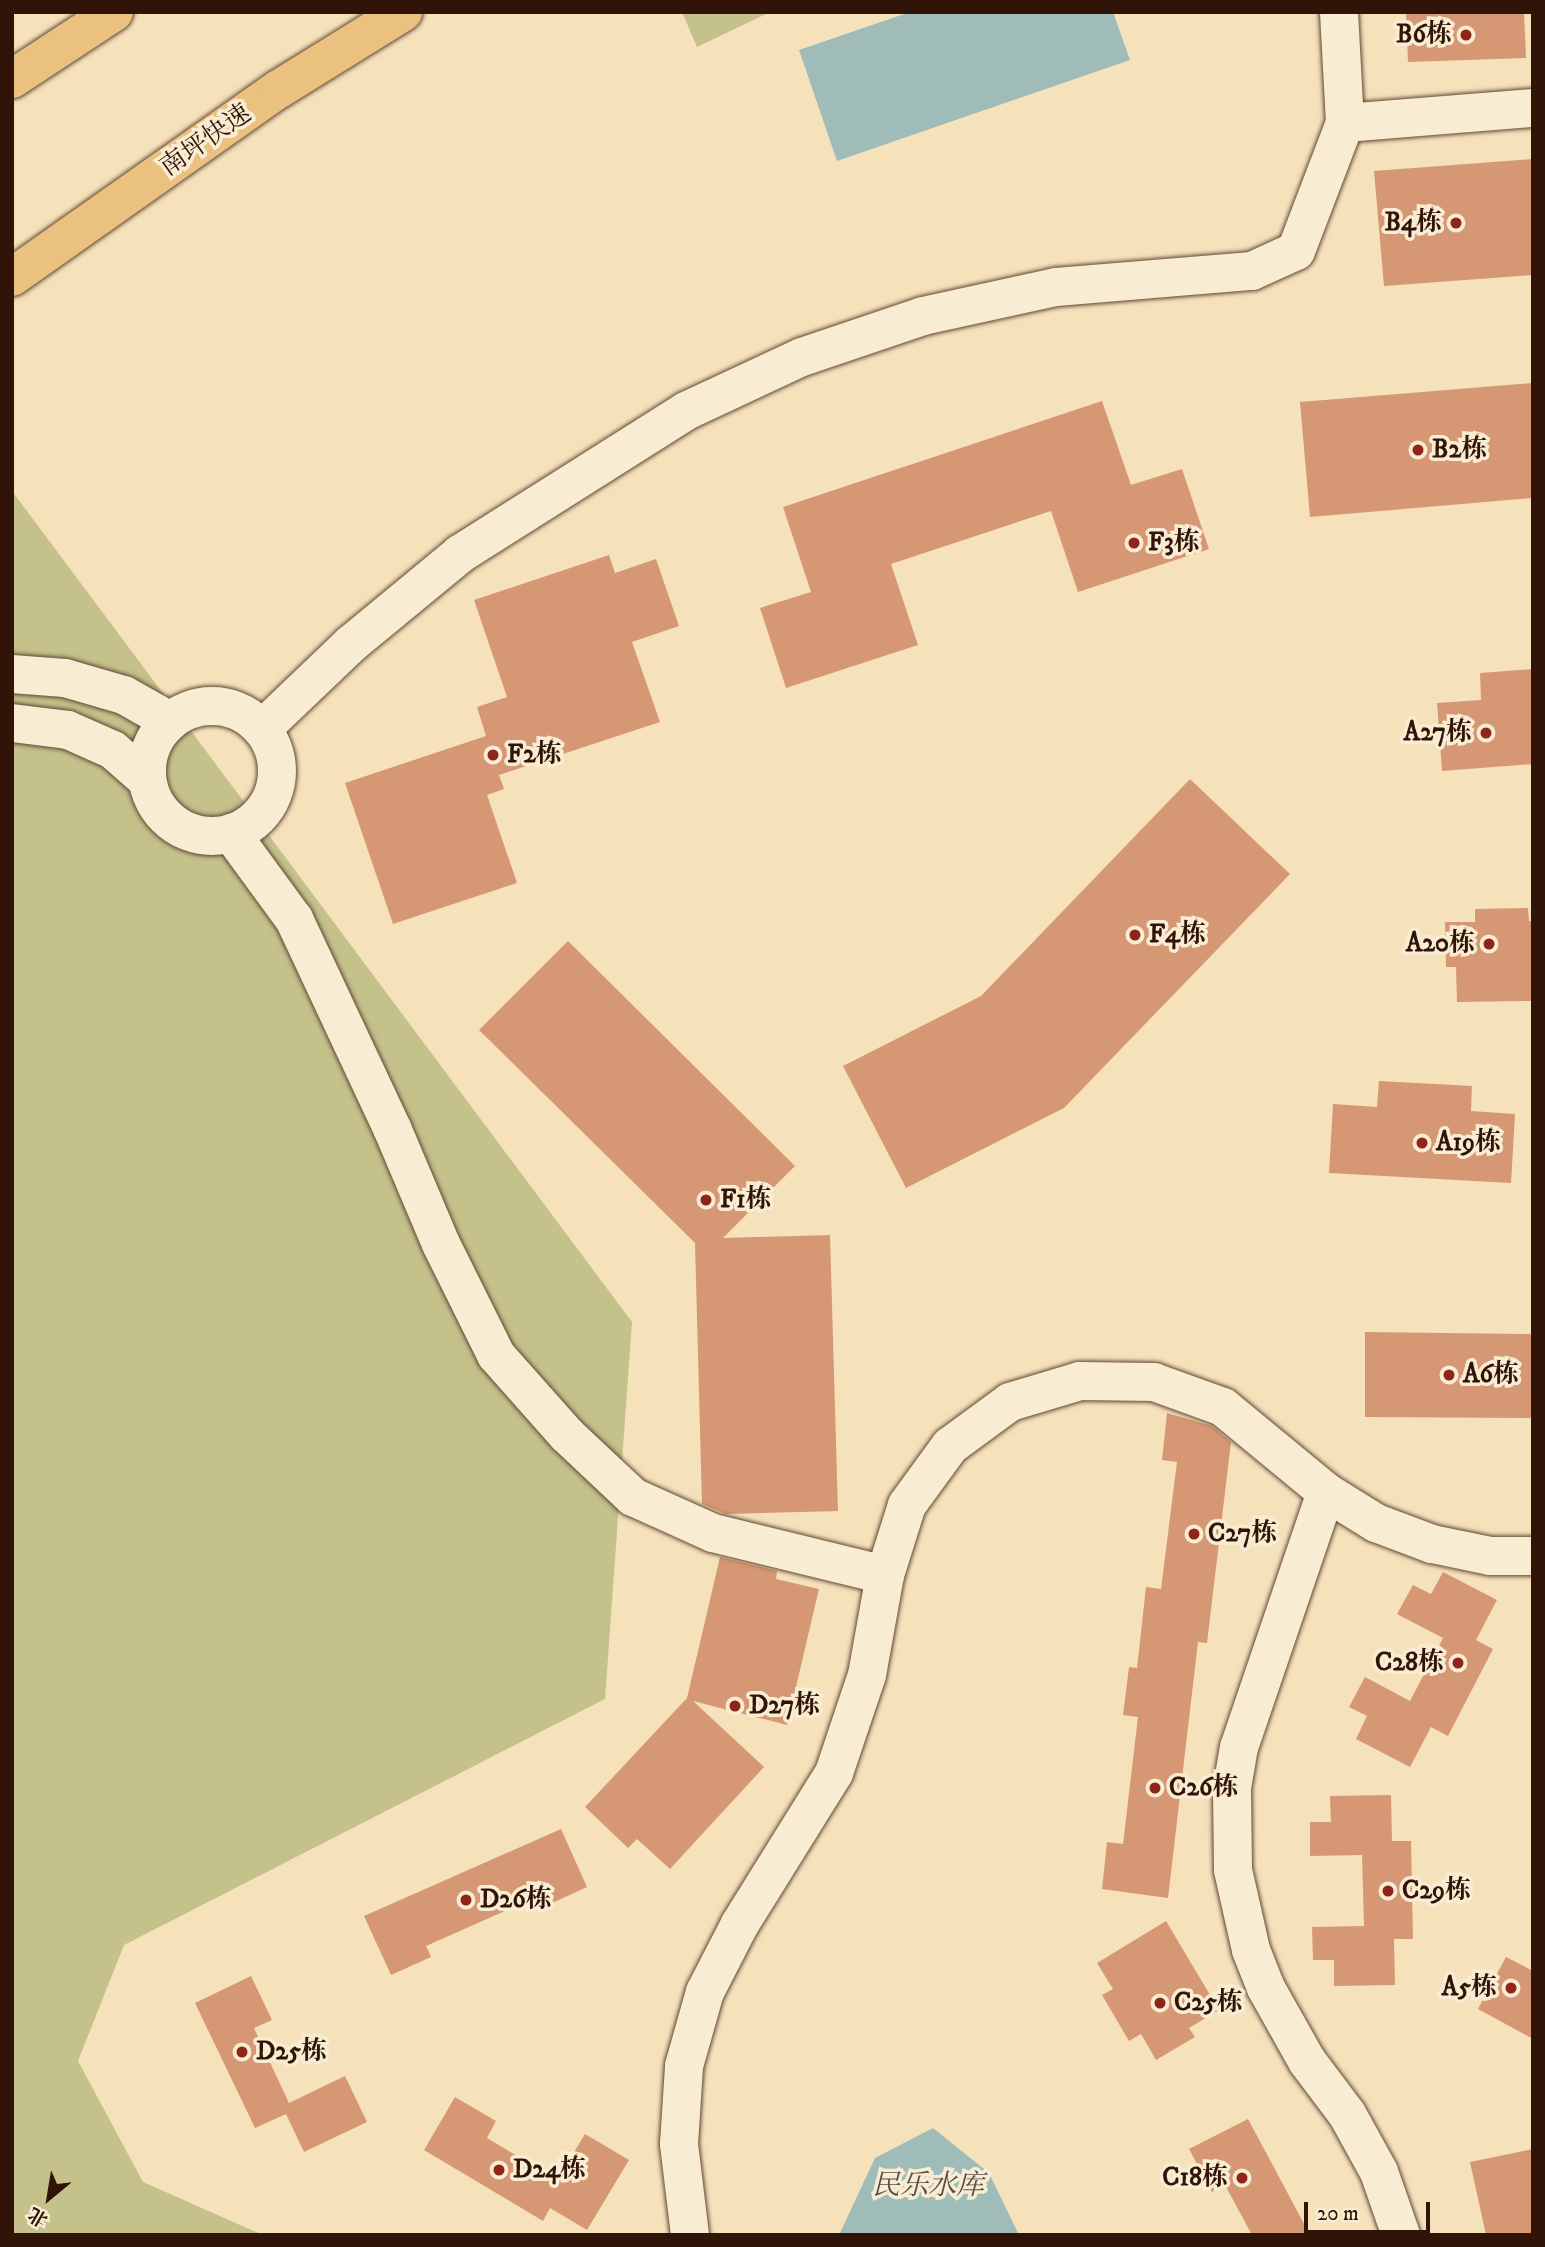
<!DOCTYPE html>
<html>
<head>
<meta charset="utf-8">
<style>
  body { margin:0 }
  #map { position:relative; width:1545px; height:2247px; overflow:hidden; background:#f5e2bb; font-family:"IM FELL DW Pica","Noto Serif SC",serif }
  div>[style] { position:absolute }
  .green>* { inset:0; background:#c4c18b }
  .water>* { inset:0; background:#a0bcb9 }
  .building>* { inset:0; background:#d69774 }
  .roads { filter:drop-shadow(0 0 2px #624835) drop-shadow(0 0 2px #624835) }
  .minor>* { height:38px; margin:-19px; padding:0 19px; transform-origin:19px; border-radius:19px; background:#f8ecd3 }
  .minor>.ring { margin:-19px; padding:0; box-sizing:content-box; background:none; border:38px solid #f8ecd3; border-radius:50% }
  .highway>* { height:38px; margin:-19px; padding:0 19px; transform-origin:19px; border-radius:19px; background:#eac17e }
  .dots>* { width:19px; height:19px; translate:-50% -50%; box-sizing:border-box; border:4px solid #f8ecd3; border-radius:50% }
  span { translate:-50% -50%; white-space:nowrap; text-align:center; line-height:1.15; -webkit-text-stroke:7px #f8ecd3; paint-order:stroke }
  .poi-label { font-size:26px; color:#311408; font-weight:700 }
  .right { translate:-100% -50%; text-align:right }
  .left { translate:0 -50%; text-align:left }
  .street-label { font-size:26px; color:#311408 }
  .water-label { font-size:28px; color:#584f46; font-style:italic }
  .frame { position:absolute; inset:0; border:14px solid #311408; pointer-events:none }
  .north { position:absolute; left:14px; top:2163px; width:70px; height:70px; -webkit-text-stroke:5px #f8ecd3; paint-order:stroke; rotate:210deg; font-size:19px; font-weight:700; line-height:28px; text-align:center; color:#311408 }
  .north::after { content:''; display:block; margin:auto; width:24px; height:32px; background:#311408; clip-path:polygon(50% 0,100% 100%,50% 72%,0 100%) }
  .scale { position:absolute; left:1304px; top:2202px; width:126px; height:32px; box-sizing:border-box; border:4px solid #311408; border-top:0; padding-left:9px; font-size:21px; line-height:24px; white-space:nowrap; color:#311408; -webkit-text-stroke:5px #f8ecd3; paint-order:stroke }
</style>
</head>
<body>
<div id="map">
  <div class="green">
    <div style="clip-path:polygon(682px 12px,770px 12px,697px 47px)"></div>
    <div style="clip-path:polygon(12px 491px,632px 1322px,605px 1699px,124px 1945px,78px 2061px,143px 2182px,263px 2235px,12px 2235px)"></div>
  </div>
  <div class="water">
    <div style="clip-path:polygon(910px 12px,1113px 12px,1130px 60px,837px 161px,799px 50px)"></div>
    <div style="clip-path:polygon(933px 2128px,989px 2173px,1019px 2235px,839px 2235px,875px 2158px)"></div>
  </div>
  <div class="building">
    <div style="clip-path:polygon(1406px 12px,1524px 12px,1526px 58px,1408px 62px)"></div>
    <div style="clip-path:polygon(1533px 159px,1533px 275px,1384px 286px,1374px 171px)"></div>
    <div style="clip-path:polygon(1533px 383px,1533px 498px,1310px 517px,1300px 402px)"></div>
    <div style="clip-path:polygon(1102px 401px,1131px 485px,1182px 469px,1209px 549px,1078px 592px,1051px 511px,891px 564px,918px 645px,786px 688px,760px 608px,811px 592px,783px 507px)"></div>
    <div style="clip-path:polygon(609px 555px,615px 573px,656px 559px,679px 626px,632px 642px,660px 722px,499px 775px,504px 789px,487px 795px,517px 883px,393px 924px,345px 783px,486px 736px,477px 707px,507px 697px,474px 600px)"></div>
    <div style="clip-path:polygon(1533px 669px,1533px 764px,1442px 771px,1437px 703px,1481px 700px,1480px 673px)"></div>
    <div style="clip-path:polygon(1190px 779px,1290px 874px,1064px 1108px,906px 1188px,843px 1066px,981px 996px)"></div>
    <div style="clip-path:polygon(1528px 908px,1529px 921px,1533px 921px,1533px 1001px,1457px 1002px,1456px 967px,1446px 967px,1445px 922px,1475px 922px,1475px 909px)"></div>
    <div style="clip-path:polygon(568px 941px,795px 1166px,723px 1238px,830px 1235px,838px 1511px,726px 1514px,702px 1504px,695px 1243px,479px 1030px)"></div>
    <div style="clip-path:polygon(1379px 1081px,1472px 1086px,1471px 1111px,1515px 1114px,1511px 1183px,1329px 1173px,1333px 1104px,1377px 1107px)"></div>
    <div style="clip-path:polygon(1365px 1332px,1533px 1334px,1533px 1418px,1365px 1417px)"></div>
    <div style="clip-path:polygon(1167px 1413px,1212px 1426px,1231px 1442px,1207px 1643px,1198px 1642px,1168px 1898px,1102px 1889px,1107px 1842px,1123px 1844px,1138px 1717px,1123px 1715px,1129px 1667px,1137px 1668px,1146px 1587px,1161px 1589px,1177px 1462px,1162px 1460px)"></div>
    <div style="clip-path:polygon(720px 1557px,777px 1571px,776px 1579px,819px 1589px,787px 1725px,693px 1701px,764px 1767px,670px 1869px,637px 1839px,628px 1848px,585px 1807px,687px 1698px)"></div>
    <div style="clip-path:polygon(1443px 1572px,1497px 1600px,1476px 1640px,1493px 1649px,1448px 1736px,1431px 1727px,1410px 1767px,1356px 1739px,1367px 1716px,1349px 1707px,1365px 1677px,1410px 1701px,1443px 1638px,1397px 1614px,1413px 1585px,1431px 1594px)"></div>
    <div style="clip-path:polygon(1391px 1795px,1392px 1841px,1411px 1841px,1413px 1939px,1394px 1939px,1395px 1985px,1334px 1986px,1334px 1960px,1313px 1960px,1312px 1927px,1364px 1926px,1362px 1855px,1310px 1856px,1310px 1822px,1331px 1822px,1330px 1796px)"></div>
    <div style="clip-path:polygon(561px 1829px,587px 1887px,548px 1905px,543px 1894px,426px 1946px,431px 1957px,391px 1975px,364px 1916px)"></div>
    <div style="clip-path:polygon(1166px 1921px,1219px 2010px,1189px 2028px,1195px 2037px,1156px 2060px,1141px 2034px,1129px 2041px,1102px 1995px,1113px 1989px,1097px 1963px)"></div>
    <div style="clip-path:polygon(1506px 1957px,1533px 1971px,1533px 2039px,1478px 2009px)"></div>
    <div style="clip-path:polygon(251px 1976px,272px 2020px,254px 2028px,289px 2103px,345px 2076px,367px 2122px,304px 2152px,286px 2114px,255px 2128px,195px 2003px)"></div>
    <div style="clip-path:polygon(455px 2097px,496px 2121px,487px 2138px,557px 2180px,585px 2134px,629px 2160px,587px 2230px,550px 2208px,543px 2221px,424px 2150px)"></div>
    <div style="clip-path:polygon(1248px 2119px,1263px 2147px,1310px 2235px,1252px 2235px,1225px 2185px,1212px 2192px,1189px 2149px)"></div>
    <div style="clip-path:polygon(1533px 2149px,1533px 2235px,1486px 2235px,1470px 2162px)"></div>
  </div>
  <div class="roads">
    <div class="minor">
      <div style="left:1345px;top:123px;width:189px;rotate:-4.6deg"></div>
      <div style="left:12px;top:674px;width:53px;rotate:4.3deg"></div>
      <div style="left:65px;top:678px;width:61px;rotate:16.1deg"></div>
      <div style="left:124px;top:695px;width:53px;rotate:29.5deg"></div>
      <div class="ring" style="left:147px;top:706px;width:92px;height:92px"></div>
      <div style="left:12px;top:723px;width:56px;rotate:7.1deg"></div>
      <div style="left:68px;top:730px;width:49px;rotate:24deg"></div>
      <div style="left:113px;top:750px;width:45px;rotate:41.4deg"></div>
      <div style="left:262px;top:729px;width:123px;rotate:-43.7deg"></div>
      <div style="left:351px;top:644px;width:141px;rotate:-39.5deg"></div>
      <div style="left:460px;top:554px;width:267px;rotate:-32.3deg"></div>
      <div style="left:686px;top:411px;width:128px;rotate:-25deg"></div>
      <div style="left:802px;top:357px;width:128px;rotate:-18.7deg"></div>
      <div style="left:923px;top:316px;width:136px;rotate:-12.3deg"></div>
      <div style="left:1056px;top:287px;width:197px;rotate:-4.7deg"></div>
      <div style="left:1252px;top:271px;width:48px;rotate:-24.4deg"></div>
      <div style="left:1296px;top:251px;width:137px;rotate:-69.1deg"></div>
      <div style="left:1345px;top:123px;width:111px;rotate:-93.1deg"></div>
      <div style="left:231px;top:833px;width:107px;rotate:53.8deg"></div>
      <div style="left:294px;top:919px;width:231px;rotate:64.9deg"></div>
      <div style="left:392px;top:1128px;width:126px;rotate:67.1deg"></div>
      <div style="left:441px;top:1244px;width:124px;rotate:63.6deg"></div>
      <div style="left:496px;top:1355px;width:107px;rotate:48.4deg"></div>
      <div style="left:567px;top:1435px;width:91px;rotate:43.2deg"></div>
      <div style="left:633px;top:1497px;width:88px;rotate:24.2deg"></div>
      <div style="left:713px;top:1533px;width:177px;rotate:13.7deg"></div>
      <div style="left:1326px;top:1492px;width:269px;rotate:108.8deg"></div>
      <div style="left:1239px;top:1747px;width:42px;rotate:99.7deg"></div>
      <div style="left:1232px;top:1788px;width:82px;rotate:89.3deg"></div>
      <div style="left:1233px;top:1870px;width:82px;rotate:77.3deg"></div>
      <div style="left:1251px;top:1950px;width:41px;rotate:68.5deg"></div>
      <div style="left:1266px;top:1988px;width:84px;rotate:60.7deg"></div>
      <div style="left:1307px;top:2061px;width:66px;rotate:53deg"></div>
      <div style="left:1347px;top:2114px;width:66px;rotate:61.1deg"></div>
      <div style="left:1379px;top:2172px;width:67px;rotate:70.8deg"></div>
      <div style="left:690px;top:2235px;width:92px;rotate:-96.9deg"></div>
      <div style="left:679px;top:2144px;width:78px;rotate:-86.3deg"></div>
      <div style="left:684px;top:2066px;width:77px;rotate:-74.2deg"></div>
      <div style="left:705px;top:1992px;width:76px;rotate:-62.8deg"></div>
      <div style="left:740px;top:1924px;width:178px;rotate:-58.1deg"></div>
      <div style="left:834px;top:1773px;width:103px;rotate:-71.4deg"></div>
      <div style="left:867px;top:1675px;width:102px;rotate:-79.8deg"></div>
      <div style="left:885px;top:1575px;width:73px;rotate:-72.6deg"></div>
      <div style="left:907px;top:1505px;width:73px;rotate:-53.9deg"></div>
      <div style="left:950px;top:1446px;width:74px;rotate:-36.3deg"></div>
      <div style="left:1010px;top:1402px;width:73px;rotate:-16.7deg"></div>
      <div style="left:1080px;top:1381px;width:74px;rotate:0.8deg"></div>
      <div style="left:1154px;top:1382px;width:73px;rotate:19.9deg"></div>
      <div style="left:1223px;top:1407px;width:134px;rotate:39.5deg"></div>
      <div style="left:1326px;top:1492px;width:59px;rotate:31.8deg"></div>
      <div style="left:1376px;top:1523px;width:60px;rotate:20.6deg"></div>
      <div style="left:1432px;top:1544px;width:59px;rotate:11.7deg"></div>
      <div style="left:1490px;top:1556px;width:43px"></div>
    </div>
    <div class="highway">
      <div style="left:12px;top:79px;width:122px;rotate:-33.3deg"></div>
      <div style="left:12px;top:277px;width:327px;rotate:-35.2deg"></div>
      <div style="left:279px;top:89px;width:146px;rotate:-31.8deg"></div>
    </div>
  </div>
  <div class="dots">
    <div style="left:1466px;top:35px;background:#8f2418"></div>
    <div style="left:1456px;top:223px;background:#8f2418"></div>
    <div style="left:1418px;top:450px;background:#8f2418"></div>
    <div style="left:1134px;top:543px;background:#8f2418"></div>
    <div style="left:1486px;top:733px;background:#8f2418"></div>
    <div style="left:493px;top:755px;background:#8f2418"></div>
    <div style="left:1135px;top:935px;background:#8f2418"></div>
    <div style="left:1489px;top:944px;background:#8f2418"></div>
    <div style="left:1422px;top:1143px;background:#8f2418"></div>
    <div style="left:706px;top:1200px;background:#8f2418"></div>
    <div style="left:1449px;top:1375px;background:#8f2418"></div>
    <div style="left:1194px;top:1534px;background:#8f2418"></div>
    <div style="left:1458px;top:1663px;background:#8f2418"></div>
    <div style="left:735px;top:1706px;background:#8f2418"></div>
    <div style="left:1155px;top:1788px;background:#8f2418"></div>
    <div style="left:1388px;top:1891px;background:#8f2418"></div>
    <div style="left:466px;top:1900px;background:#8f2418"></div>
    <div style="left:1511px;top:1988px;background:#8f2418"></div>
    <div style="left:1160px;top:2003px;background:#8f2418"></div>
    <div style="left:242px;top:2052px;background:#8f2418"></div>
    <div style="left:499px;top:2170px;background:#8f2418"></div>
    <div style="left:1242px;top:2178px;background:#8f2418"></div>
  </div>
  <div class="poi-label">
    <span class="right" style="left:1452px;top:35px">B6栋</span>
    <span class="right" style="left:1442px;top:223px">B4栋</span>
    <span class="left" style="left:1432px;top:450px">B2栋</span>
    <span class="left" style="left:1148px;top:543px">F3栋</span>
    <span class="right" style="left:1472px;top:733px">A27栋</span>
    <span class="left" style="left:507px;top:755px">F2栋</span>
    <span class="left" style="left:1149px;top:935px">F4栋</span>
    <span class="right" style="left:1475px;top:944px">A20栋</span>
    <span class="left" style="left:1436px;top:1143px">A19栋</span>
    <span class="left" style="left:720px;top:1200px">F1栋</span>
    <span class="left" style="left:1463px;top:1375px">A6栋</span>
    <span class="left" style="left:1208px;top:1534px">C27栋</span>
    <span class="right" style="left:1444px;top:1663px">C28栋</span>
    <span class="left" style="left:749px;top:1706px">D27栋</span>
    <span class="left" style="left:1169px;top:1788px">C26栋</span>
    <span class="left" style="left:1402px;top:1891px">C29栋</span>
    <span class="left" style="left:480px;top:1900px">D26栋</span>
    <span class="right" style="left:1497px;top:1988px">A5栋</span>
    <span class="left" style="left:1174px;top:2003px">C25栋</span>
    <span class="left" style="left:256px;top:2052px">D25栋</span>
    <span class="left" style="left:513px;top:2170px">D24栋</span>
    <span class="right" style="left:1228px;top:2178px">C18栋</span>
  </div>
  <div class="street-label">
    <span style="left:206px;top:141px;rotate:-35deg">南坪快速</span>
  </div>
  <div class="water-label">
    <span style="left:928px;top:2186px">民乐水库</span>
  </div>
  <div class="frame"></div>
  <div class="north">北</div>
  <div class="scale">20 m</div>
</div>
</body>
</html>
